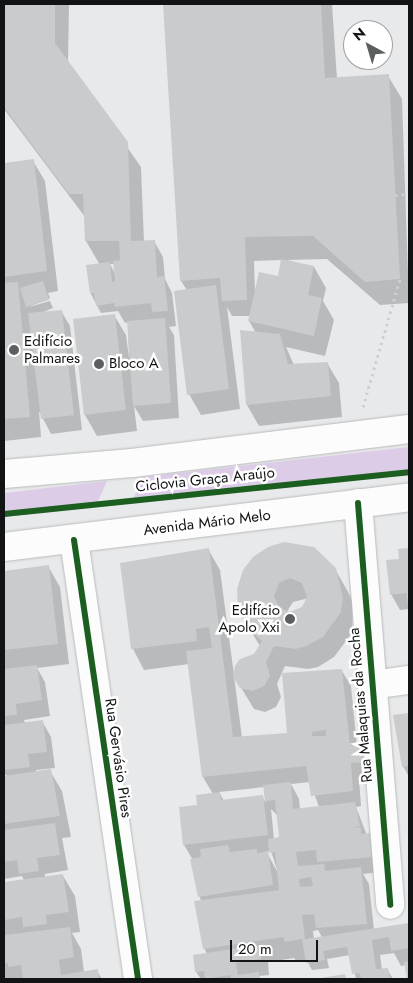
<!DOCTYPE html>
<html>
<head>
<meta charset="utf-8">
<style>
  body { margin:0 }
  #map { position:relative; width:413px; height:983px; overflow:hidden; background:#e8e9ea; font-family:Jost,sans-serif }
  div>[style] { position:absolute }
  .green>* { inset:0; background:#dccce8 }
  .shadow>* { inset:0; background:#0003 }
  .building>* { inset:0; background:#cacbcc }
  .path>* { height:3px; margin-top:-1.5px; transform-origin:0; background:repeating-linear-gradient(90deg,#cecfcf 0 2.5px,transparent 0 6.5px) }
  .roads { filter:drop-shadow(0 0 1px #b9babb) drop-shadow(0 0 1px #b9babb) }
  .minor>* { height:28px; margin:-14px; padding:0 14px; transform-origin:14px; border-radius:14px; background:#fcfcfc }
  .major>* { height:28px; margin:-14px; padding:0 14px; transform-origin:14px; border-radius:14px; background:#fcfcfc }
  .cycleway>* { height:6px; margin:-3px; padding:0 3px; transform-origin:3px; border-radius:3px; background:#1b5e20 }
  .dots>* { width:14px; height:14px; translate:-50% -50%; box-sizing:border-box; border:2px solid #fff; border-radius:50% }
  span { translate:-50% -50%; white-space:nowrap; text-align:center; line-height:1.15; -webkit-text-stroke:5px #fff; paint-order:stroke }
  .poi-label { font-size:15px; color:#121314 }
  .left { translate:0 -50%; text-align:left }
  .right { translate:-100% -50%; text-align:right }
  .street-label { font-size:15px; color:#121314 }
  .frame { position:absolute; inset:0; border:5px solid #121314; pointer-events:none }
  .north { position:absolute; left:343px; top:20px; width:50px; height:50px; box-sizing:border-box; background:#fff; border:1px solid #a0a1a1; border-radius:50%; rotate:321deg; font-size:14px; font-weight:700; line-height:20px; text-align:center; color:#121314 }
  .north::after { content:''; display:block; margin:auto; width:18px; height:22px; background:#5d5e5f; clip-path:polygon(50% 0,100% 100%,50% 72%,0 100%) }
  .scale { position:absolute; left:230px; top:940px; width:88px; height:22px; box-sizing:border-box; border:2px solid #121314; border-top:0; padding-left:6px; font-size:15px; line-height:18px; white-space:nowrap; color:#121314; -webkit-text-stroke:4px #fff; paint-order:stroke }
</style>
</head>
<body>
<div id="map">
  <div class="green">
    <div style="clip-path:polygon(409px 447px,409px 472px,133px 499px,144px 477px)"></div>
    <div style="clip-path:polygon(107px 481px,96px 506px,4px 517px,4px 493px)"></div>
  </div>
  <div class="shadow">
    <div style="clip-path:polygon(evenodd,4px 4px,69px 4px,68px 63px,141px 167px,144px 242px,154px 241px,163px 257px,165px 279px,172px 293px,176px 326px,169px 327px,174px 335px,179px 418px,143px 421px,134px 406px,137px 431px,97px 436px,85px 415px,74px 320px,114px 315px,126px 335px,129px 358px,128px 322px,125px 323px,118px 311px,101px 313px,91px 294px,100px 265px,86px 241px,85px 217px,4px 109px,4px 4px,110px 264px,114px 264px,115px 274px,110px 264px)"></div>
    <div style="clip-path:polygon(evenodd,164px 4px,332px 4px,337px 79px,388px 76px,402px 99px,409px 303px,380px 305px,327px 259px,287px 260px,314px 267px,326px 288px,323px 301px,334px 320px,325px 356px,286px 347px,294px 365px,327px 363px,339px 383px,342px 417px,259px 426px,247px 405px,241px 332px,256px 333px,249px 321px,250px 316px,232px 316px,227px 307px,240px 409px,201px 415px,189px 394px,187px 290px,181px 281px,164px 4px,282px 260px,279px 277px,255px 293px,254px 261px,282px 260px)"></div>
    <div style="clip-path:polygon(33px 161px,45px 181px,58px 291px,48px 293px,50px 298px,29px 307px,50px 301px,53px 308px,41px 313px,61px 311px,70px 326px,82px 430px,51px 434px,39px 411px,41px 437px,4px 441px,4px 164px)"></div>
    <div style="clip-path:polygon(evenodd,208px 549px,220px 570px,234px 675px,255px 655px,260px 646px,247px 625px,244px 571px,335px 569px,347px 590px,353px 603px,352px 633px,334px 657px,318px 667px,308px 669px,285px 666px,277px 684px,281px 697px,276px 707px,265px 712px,254px 709px,234px 676px,242px 738px,289px 734px,342px 671px,351px 686px,357px 747px,374px 778px,359px 779px,361px 806px,356px 807px,381px 872px,363px 874px,369px 884px,374px 930px,409px 925px,409px 979px,406px 965px,401px 966px,394px 953px,380px 955px,382px 970px,387px 969px,393px 979px,356px 979px,350px 955px,327px 959px,329px 968px,312px 970px,307px 961px,297px 962px,294px 958px,268px 962px,269px 975px,259px 976px,261px 979px,201px 979px,196px 972px,207px 954px,204px 948px,201px 902px,193px 860px,184px 845px,180px 808px,199px 806px,213px 794px,203px 777px,189px 664px,144px 670px,133px 649px,122px 564px,208px 549px,309px 598px,300px 610px,286px 613px,293px 602px,309px 598px,208px 549px,310px 782px,319px 807px,300px 809px,299px 799px,291px 784px,310px 782px,208px 549px,264px 787px,266px 803px,262px 796px,224px 801px,219px 792px,264px 787px,208px 549px,271px 809px,278px 816px,280px 838px,274px 839px,271px 809px,208px 549px,266px 851px,271px 851px,278px 873px,266px 851px,208px 549px,318px 930px,322px 937px,314px 939px,313px 931px,318px 930px)"></div>
    <div style="clip-path:polygon(409px 549px,409px 609px,400px 610px,391px 594px,400px 560px,399px 550px)"></div>
    <div style="clip-path:polygon(48px 566px,60px 587px,69px 664px,37px 668px,45px 682px,50px 716px,24px 720px,25px 723px,42px 721px,51px 737px,55px 768px,36px 770px,36px 773px,50px 771px,62px 791px,71px 837px,62px 838px,68px 870px,45px 874px,45px 878px,63px 876px,75px 896px,80px 932px,72px 933px,81px 949px,84px 972px,97px 971px,102px 979px,4px 979px,4px 950px,8px 950px,7px 942px,4px 942px,4px 883px,24px 880px,22px 876px,4px 879px,4px 777px,8px 776px,4px 774px,4px 572px)"></div>
    <div style="clip-path:polygon(409px 714px,409px 777px,403px 766px,395px 716px)"></div>
  </div>
  <div class="building">
    <div style="clip-path:polygon(4px 4px,55px 4px,55px 43px,128px 142px,131px 241px,155px 240px,157px 277px,164px 276px,168px 311px,152px 312px,151px 303px,115px 307px,114px 303px,96px 306px,94px 293px,90px 294px,86px 265px,110px 262px,112px 282px,115px 281px,113px 261px,120px 260px,119px 241px,85px 241px,83px 194px,69px 194px,4px 107px)"></div>
    <div style="clip-path:polygon(163px 4px,321px 4px,325px 78px,389px 74px,400px 279px,365px 282px,313px 236px,245px 237px,247px 300px,222px 301px,220px 278px,180px 281px)"></div>
    <div style="clip-path:polygon(34px 159px,47px 271px,4px 277px,4px 163px)"></div>
    <div style="clip-path:polygon(281px 259px,314px 266px,308px 295px,322px 298px,314px 336px,248px 321px,259px 272px,278px 276px)"></div>
    <div style="clip-path:polygon(43px 281px,49px 300px,26px 307px,20px 288px)"></div>
    <div style="clip-path:polygon(18px 282px,30px 417px,4px 419px,4px 283px)"></div>
    <div style="clip-path:polygon(216px 285px,229px 389px,187px 395px,174px 291px)"></div>
    <div style="clip-path:polygon(62px 310px,74px 415px,41px 419px,28px 313px)"></div>
    <div style="clip-path:polygon(115px 314px,126px 410px,84px 415px,73px 319px)"></div>
    <div style="clip-path:polygon(165px 318px,171px 403px,133px 406px,127px 321px)"></div>
    <div style="clip-path:polygon(240px 330px,280px 334px,288px 364px,328px 362px,331px 396px,246px 405px)"></div>
    <div style="clip-path:polygon(evenodd,284px 542px,314px 547px,336px 568px,343px 598px,341px 612px,323px 637px,306px 646px,296px 649px,274px 646px,266px 662px,270px 676px,264px 686px,252px 691px,240px 688px,233px 677px,235px 666px,240px 659px,254px 654px,262px 641px,246px 625px,238px 609px,237px 589px,243px 570px,253px 557px,268px 547px,284px 542px,290px 578px,302px 583px,307px 597px,302px 607px,290px 612px,280px 608px,274px 596px,279px 583px,290px 578px)"></div>
    <div style="clip-path:polygon(evenodd,209px 548px,233px 737px,287px 733px,282px 673px,342px 669px,350px 746px,365px 745px,365px 762px,351px 763px,353px 791px,311px 796px,306px 766px,202px 777px,186px 651px,212px 648px,209px 627px,196px 629px,197px 641px,131px 649px,120px 563px,209px 548px,326px 730px,326px 736px,312px 736px,312px 732px,326px 730px)"></div>
    <div style="clip-path:polygon(409px 548px,409px 605px,408px 605px,406px 593px,390px 595px,386px 560px,399px 559px,398px 549px)"></div>
    <div style="clip-path:polygon(49px 565px,58px 644px,4px 650px,4px 571px)"></div>
    <div style="clip-path:polygon(37px 665px,42px 700px,16px 704px,17px 715px,4px 716px,4px 669px)"></div>
    <div style="clip-path:polygon(409px 713px,409px 766px,402px 767px,393px 715px)"></div>
    <div style="clip-path:polygon(43px 720px,47px 752px,28px 754px,30px 767px,4px 770px,4px 725px)"></div>
    <div style="clip-path:polygon(51px 769px,60px 816px,4px 824px,4px 776px)"></div>
    <div style="clip-path:polygon(evenodd,291px 782px,293px 809px,355px 802px,360px 826px,349px 828px,361px 827px,361px 834px,371px 833px,373px 857px,317px 862px,316px 850px,296px 852px,298px 866px,324px 864px,325px 871px,361px 867px,364px 895px,367px 924px,316px 928px,314px 914px,302px 915px,305px 939px,409px 923px,409px 948px,391px 951px,389px 937px,372px 940px,376px 969px,388px 968px,390px 979px,361px 979px,360px 973px,352px 974px,347px 947px,323px 951px,325px 960px,306px 963px,302px 939px,284px 942px,284px 937px,203px 949px,194px 901px,279px 890px,275px 852px,269px 853px,268px 839px,279px 837px,275px 800px,265px 801px,263px 785px,291px 782px,311px 877px,313px 886px,300px 887px,299px 879px,311px 877px)"></div>
    <div style="clip-path:polygon(220px 792px,221px 800px,263px 795px,268px 835px,183px 845px,179px 807px,197px 805px,196px 795px)"></div>
    <div style="clip-path:polygon(55px 823px,60px 855px,37px 858px,39px 871px,19px 874px,17px 860px,4px 862px,4px 830px)"></div>
    <div style="clip-path:polygon(228px 845px,230px 852px,257px 849px,257px 853px,268px 851px,273px 885px,198px 897px,190px 859px,201px 857px,200px 849px)"></div>
    <div style="clip-path:polygon(63px 874px,69px 912px,46px 915px,47px 924px,23px 927px,22px 917px,4px 920px,4px 882px)"></div>
    <div style="clip-path:polygon(70px 927px,74px 957px,59px 960px,61px 975px,98px 969px,99px 979px,23px 979px,21px 965px,8px 967px,8px 963px,4px 964px,5px 935px)"></div>
    <div style="clip-path:polygon(260px 945px,261px 959px,236px 963px,238px 975px,259px 972px,259px 979px,231px 979px,231px 975px,205px 979px,204px 971px,195px 972px,193px 955px)"></div>
    <div style="clip-path:polygon(409px 961px,409px 979px,407px 979px,404px 962px)"></div>
    <div style="clip-path:polygon(345px 974px,346px 979px,321px 979px,321px 978px)"></div>
  </div>
  <div class="path">
    <div style="left:395px;top:195px;width:14px;rotate:-4deg"></div>
    <div style="left:363px;top:407px;width:133px;rotate:-73.9deg"></div>
  </div>
  <div class="roads">
    <div class="minor">
      <div style="left:358px;top:503px;width:403px;rotate:85.4deg"></div>
      <div style="left:74px;top:540px;width:444px;rotate:81.7deg"></div>
      <div style="left:372px;top:685px;width:37px;rotate:-8deg"></div>
    </div>
    <div class="major">
      <div style="left:4px;top:474px;width:128px;rotate:-4.9deg"></div>
      <div style="left:132px;top:463px;width:279px;rotate:-7deg"></div>
      <div style="left:4px;top:547px;width:408px;rotate:-7deg"></div>
    </div>
  </div>
  <div class="cycleway">
    <div style="left:358px;top:503px;width:403px;rotate:85.4deg"></div>
    <div style="left:4px;top:514px;width:407px;rotate:-5.9deg"></div>
    <div style="left:74px;top:540px;width:444px;rotate:81.7deg"></div>
  </div>
  <div class="dots">
    <div style="left:14px;top:350px;background:#5d5e5f"></div>
    <div style="left:99px;top:364px;background:#5d5e5f"></div>
    <div style="left:290px;top:619px;background:#5d5e5f"></div>
  </div>
  <div class="poi-label">
    <span class="left" style="left:24px;top:350px">Edifício<br>Palmares</span>
    <span class="left" style="left:109px;top:364px">Bloco A</span>
    <span class="right" style="left:280px;top:619px">Edifício<br>Apolo Xxi</span>
  </div>
  <div class="street-label">
    <span style="left:205px;top:480px;rotate:-6deg">Ciclovia Graça Araújo</span>
    <span style="left:207px;top:523px;rotate:-7deg">Avenida Mário Melo</span>
    <span style="left:361px;top:705px;rotate:-95deg">Rua Malaquias da Rocha</span>
    <span style="left:118px;top:758px;rotate:82deg">Rua Gervásio Pires</span>
  </div>
  <div class="frame"></div>
  <div class="north">N</div>
  <div class="scale">20 m</div>
</div>
</body>
</html>
